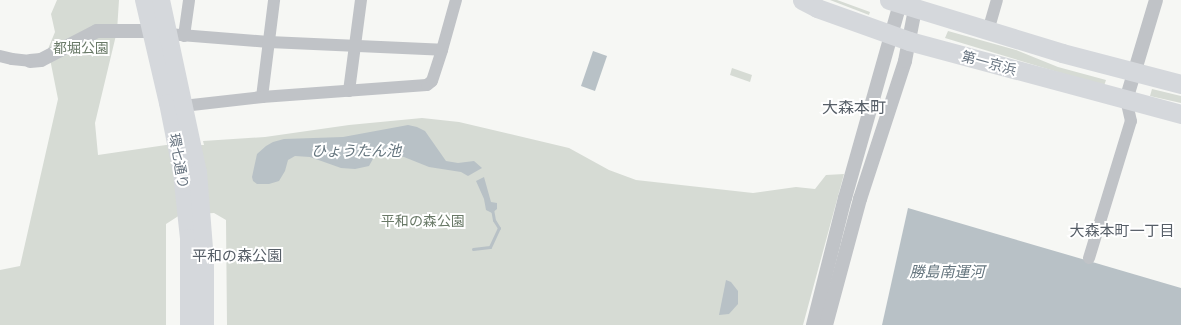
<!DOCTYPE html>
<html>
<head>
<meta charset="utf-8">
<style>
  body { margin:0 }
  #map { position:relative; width:1181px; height:325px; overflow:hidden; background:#f6f7f4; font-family:"Work Sans","Noto Sans JP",sans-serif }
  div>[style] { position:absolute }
  .green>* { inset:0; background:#d6dbd4 }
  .water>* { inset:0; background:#b8c1c6 }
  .stream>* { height:3px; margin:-1.5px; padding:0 1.5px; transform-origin:1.5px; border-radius:1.5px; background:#b8c1c6 }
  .minor>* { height:12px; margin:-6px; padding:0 6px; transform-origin:6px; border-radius:6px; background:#c0c3c7 }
  .tertiary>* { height:14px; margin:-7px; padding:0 7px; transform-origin:7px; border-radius:7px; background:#c0c3c7 }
  .primary>* { height:18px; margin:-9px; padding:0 9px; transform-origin:9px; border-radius:9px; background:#d5d8dc }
  .trunk>* { height:19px; margin:-9.5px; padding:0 9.5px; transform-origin:9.5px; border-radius:9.5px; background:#d5d8dc }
  span { translate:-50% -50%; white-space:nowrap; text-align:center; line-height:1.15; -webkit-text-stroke:4px #fff; paint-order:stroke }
  .park-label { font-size:14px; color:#697967 }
  .street-label { font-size:14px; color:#697581 }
  .water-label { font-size:15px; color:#65757e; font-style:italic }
  .neighbourhood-label { font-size:15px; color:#565e67 }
  .quarter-label { font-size:16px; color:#565e67 }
</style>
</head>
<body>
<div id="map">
  <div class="green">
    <div style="clip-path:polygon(57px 0,119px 0,117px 31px,95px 123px,98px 155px,166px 145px,204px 145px,203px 141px,265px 137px,349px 125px,422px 118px,459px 122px,569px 148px,609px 170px,636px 180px,753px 193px,796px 187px,815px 189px,826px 175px,844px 174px,803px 325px,227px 325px,226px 220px,214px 213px,180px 215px,166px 224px,166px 325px,0 325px,0 270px,20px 266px,58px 99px,48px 49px,55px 32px,51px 14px)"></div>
    <div style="clip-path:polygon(830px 0,837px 0,870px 12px,869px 15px)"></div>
    <div style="clip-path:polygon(948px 31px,1016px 50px,1058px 67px,1106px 80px,1104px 86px,945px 38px)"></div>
    <div style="clip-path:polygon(732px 68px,752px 75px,750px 82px,730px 75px)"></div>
    <div style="clip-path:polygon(1152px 89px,1181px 96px,1181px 103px,1150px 96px)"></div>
  </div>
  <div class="water">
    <div style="clip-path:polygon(593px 51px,607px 56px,595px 91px,581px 86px)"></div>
    <div style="clip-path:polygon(408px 125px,417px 127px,425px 131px,446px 161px,458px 163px,474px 161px,482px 168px,468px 176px,461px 172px,429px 167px,404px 157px,397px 156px,374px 157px,369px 166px,355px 169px,341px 168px,310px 157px,295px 156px,288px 160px,285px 171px,279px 181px,269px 184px,257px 184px,253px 181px,252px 177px,257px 154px,266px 146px,273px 142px,284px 139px,343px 137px)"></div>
    <div style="clip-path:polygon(484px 177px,491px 202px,497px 203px,497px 209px,492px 213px,486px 210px,484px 199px,476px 181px)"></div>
    <div style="clip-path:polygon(908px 208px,1181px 288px,1181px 325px,882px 325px)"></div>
    <div style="clip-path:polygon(726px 280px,731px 282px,738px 291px,738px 304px,729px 314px,719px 315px)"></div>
  </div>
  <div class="stream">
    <div style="left:473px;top:249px;width:17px;rotate:-7deg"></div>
    <div style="left:490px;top:247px;width:21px;rotate:-65deg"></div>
    <div style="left:499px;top:228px;width:9px;rotate:-122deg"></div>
    <div style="left:494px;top:220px;width:11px;rotate:-100deg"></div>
  </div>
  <div class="minor">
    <div style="left:988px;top:31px;width:32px;rotate:-74deg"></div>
    <div style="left:168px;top:34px;width:101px;rotate:4.5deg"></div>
    <div style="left:269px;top:42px;width:173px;rotate:2.6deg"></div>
    <div style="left:442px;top:50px;width:52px;rotate:-74.4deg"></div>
    <div style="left:184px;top:36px;width:36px;rotate:-82deg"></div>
    <div style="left:0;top:56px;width:12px;rotate:14deg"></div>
    <div style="left:12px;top:59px;width:18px;rotate:6deg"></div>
    <div style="left:349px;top:91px;width:92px;rotate:-82.5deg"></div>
    <div style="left:262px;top:97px;width:98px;rotate:-82.9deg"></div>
    <div style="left:183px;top:106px;width:80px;rotate:-6.5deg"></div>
    <div style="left:262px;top:97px;width:165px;rotate:-4.2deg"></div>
    <div style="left:427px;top:85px;width:6px;rotate:-39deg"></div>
    <div style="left:432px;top:81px;width:33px;rotate:-72deg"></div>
    <div style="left:1089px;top:258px;width:143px;rotate:-73deg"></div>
    <div style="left:1131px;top:121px;width:22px;rotate:-103deg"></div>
  </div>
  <div class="tertiary">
    <div style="left:30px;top:61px;width:11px;rotate:-5deg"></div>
    <div style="left:41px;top:60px;width:63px;rotate:-27.4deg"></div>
    <div style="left:97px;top:31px;width:53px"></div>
    <div style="left:150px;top:31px;width:10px;rotate:11deg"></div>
    <div style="left:1126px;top:100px;width:104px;rotate:-73.3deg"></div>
    <div style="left:813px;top:325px;width:131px;rotate:-75.9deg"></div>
    <div style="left:845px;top:198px;width:202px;rotate:-74.2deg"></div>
    <div style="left:826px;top:325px;width:131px;rotate:-74.9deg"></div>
    <div style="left:860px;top:199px;width:145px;rotate:-71.9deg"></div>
    <div style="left:905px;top:61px;width:53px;rotate:-79.1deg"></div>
  </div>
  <div class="primary">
    <div style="left:144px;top:0;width:106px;rotate:76.9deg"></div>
    <div style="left:168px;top:103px;width:71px;rotate:78.7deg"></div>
    <div style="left:182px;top:173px;width:65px;rotate:83.9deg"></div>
    <div style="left:189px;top:238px;width:87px;rotate:90deg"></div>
    <div style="left:161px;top:0;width:176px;rotate:77.9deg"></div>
    <div style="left:198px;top:172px;width:88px;rotate:85.5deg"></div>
    <div style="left:205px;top:260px;width:65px;rotate:90deg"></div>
  </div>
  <div class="trunk">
    <div style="left:802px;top:0;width:17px;rotate:28deg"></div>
    <div style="left:817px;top:8px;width:98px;rotate:19.7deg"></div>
    <div style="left:909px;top:41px;width:282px;rotate:15deg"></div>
    <div style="left:889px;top:0;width:181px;rotate:17deg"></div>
    <div style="left:1062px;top:53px;width:123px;rotate:14.6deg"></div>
  </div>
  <div class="park-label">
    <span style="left:81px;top:48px">都堀公園</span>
    <span style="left:423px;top:221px">平和の森公園</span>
  </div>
  <div class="street-label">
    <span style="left:989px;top:63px;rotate:15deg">第一京浜</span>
    <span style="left:179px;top:161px;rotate:80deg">環七通り</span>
  </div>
  <div class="water-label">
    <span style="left:356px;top:152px">ひょうたん池</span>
    <span style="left:947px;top:273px">勝島南運河</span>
  </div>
  <div class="neighbourhood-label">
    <span style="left:1122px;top:232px">大森本町一丁目</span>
    <span style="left:237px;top:257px">平和の森公園</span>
  </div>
  <div class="quarter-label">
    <span style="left:854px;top:108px">大森本町</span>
  </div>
</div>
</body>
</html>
